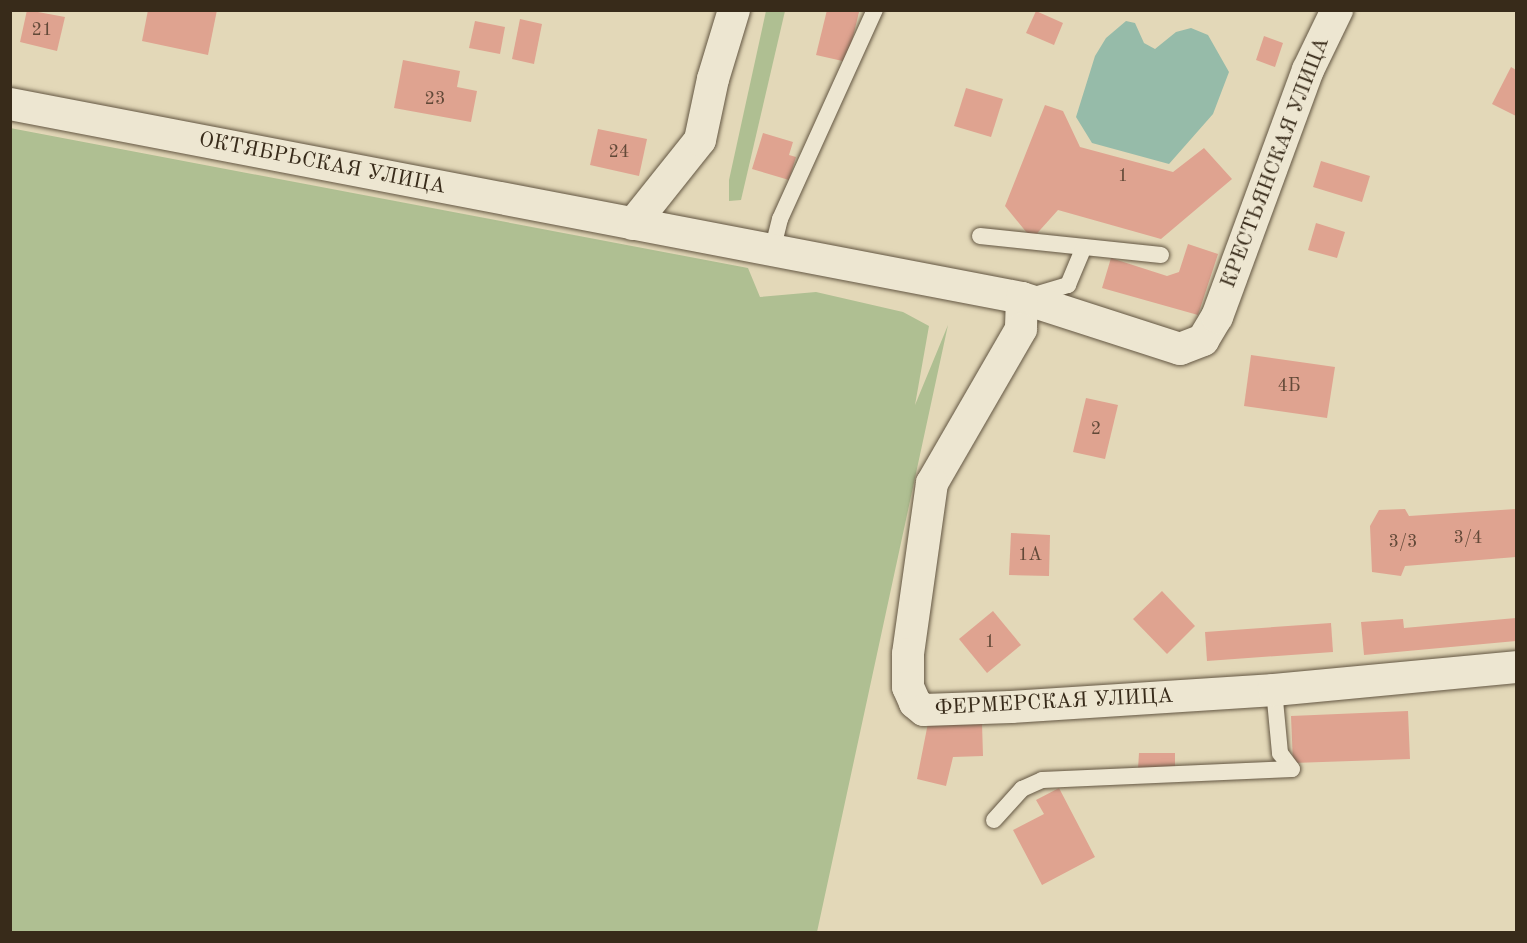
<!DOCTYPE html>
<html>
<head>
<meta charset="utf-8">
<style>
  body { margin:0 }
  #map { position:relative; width:1527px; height:943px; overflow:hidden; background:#e3d8b8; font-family:"Old Standard TT",serif }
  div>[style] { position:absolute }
  .green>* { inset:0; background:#afbf92 }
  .water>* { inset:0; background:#96bba9 }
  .building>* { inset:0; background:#dfa390 }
  .roads { filter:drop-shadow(0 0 2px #635642) drop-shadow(0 0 2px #635642) }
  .lane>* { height:16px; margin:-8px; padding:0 8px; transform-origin:8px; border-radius:8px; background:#ede6d1 }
  .street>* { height:32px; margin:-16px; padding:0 16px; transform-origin:16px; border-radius:16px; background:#ede6d1 }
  span { translate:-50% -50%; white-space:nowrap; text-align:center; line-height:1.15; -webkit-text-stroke:4.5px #ede6d1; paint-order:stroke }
  .number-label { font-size:18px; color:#624938 }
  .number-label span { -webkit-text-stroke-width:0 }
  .street-label { font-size:21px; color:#382b1a }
  .frame { position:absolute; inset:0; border:12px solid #382b1a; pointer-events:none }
</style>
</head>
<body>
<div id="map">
  <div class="green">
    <div style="clip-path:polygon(766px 11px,785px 11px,741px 200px,729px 201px,729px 180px)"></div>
    <div style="clip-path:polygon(10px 128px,748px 268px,760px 297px,816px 292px,903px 312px,929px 326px,915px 405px,948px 325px,817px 932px,11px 932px)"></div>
  </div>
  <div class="water">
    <div style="clip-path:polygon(1126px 21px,1135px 23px,1144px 43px,1155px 49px,1176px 32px,1191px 28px,1208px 35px,1229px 72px,1213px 114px,1169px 164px,1092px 143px,1076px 117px,1095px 56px,1106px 38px)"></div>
  </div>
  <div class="building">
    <div style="clip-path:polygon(27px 10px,65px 17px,57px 51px,20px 42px)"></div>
    <div style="clip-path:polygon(148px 10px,217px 10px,208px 55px,142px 41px)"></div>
    <div style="clip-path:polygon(827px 10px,859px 12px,847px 62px,816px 55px)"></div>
    <div style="clip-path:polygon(1036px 11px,1063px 23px,1054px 45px,1026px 33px)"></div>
    <div style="clip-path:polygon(520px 19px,542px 24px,534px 64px,512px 59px)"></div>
    <div style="clip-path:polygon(475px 21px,505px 27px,500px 54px,469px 48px)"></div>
    <div style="clip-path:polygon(1264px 36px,1283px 43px,1275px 67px,1256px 60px)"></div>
    <div style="clip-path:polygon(403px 60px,460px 71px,457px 87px,477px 91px,471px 122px,394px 108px)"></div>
    <div style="clip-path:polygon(1511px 67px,1516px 70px,1516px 116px,1492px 104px)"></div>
    <div style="clip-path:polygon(966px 88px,1003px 99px,991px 137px,954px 126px)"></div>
    <div style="clip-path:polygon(1045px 105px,1063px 111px,1080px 147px,1173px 172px,1204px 148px,1232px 179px,1161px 239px,1058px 210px,1032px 239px,1005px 206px)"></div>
    <div style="clip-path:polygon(598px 129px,647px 139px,639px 176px,590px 165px)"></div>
    <div style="clip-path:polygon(763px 133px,793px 142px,789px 155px,796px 157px,789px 180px,752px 169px)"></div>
    <div style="clip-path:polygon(1321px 161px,1370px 176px,1362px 202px,1313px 187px)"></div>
    <div style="clip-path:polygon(1316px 223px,1345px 232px,1337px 258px,1308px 250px)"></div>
    <div style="clip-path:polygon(1188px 244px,1218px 254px,1198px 315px,1102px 288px,1111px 258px,1167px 276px,1179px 272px)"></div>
    <div style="clip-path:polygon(1251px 355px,1335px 367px,1327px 418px,1244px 406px)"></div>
    <div style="clip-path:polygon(1086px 398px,1118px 405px,1105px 459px,1073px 452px)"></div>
    <div style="clip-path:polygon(1405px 509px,1409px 516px,1516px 509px,1516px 557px,1405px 566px,1401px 576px,1372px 572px,1370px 526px,1379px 510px)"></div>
    <div style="clip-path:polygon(1011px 533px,1050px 535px,1049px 576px,1009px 575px)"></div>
    <div style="clip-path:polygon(1162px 591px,1195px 626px,1167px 654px,1133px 619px)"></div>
    <div style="clip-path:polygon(993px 611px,1021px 645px,987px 673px,959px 639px)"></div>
    <div style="clip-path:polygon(1516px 618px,1516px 641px,1364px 655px,1361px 622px,1403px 619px,1404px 628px)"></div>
    <div style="clip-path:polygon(1331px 623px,1333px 652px,1207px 661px,1205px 632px)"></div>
    <div style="clip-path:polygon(1408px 711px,1410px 759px,1293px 763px,1291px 716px)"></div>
    <div style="clip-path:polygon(928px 723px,982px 723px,983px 756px,953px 757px,946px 786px,917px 779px)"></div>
    <div style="clip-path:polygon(1139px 753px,1175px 753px,1175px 769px,1138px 769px)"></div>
    <div style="clip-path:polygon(1059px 788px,1095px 857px,1042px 885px,1013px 830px,1044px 814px,1036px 800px)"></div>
  </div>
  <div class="roads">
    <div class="lane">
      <div style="left:980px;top:236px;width:182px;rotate:6deg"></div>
      <div style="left:772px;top:251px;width:33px;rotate:-76deg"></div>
      <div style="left:780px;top:219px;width:230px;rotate:-65.6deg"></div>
      <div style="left:1028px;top:297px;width:42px;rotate:-16.7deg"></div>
      <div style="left:1068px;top:285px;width:41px;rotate:-67.2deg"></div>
      <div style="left:994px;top:820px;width:42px;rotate:-47.9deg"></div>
      <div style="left:1022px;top:789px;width:22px;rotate:-24deg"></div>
      <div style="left:1042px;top:780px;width:250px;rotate:-2.5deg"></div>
      <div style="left:1292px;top:769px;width:20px;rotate:-127deg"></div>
      <div style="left:1280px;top:753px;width:63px;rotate:-95.4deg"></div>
    </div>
    <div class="street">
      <div style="left:10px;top:104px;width:1030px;rotate:10.85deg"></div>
      <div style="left:1022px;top:298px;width:166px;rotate:17.9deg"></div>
      <div style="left:1180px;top:349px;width:25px;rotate:-21deg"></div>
      <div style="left:1203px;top:340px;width:27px;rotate:-59deg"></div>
      <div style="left:1217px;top:317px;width:263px;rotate:-69.8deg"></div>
      <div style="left:1308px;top:70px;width:67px;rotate:-64.2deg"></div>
      <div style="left:633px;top:224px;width:107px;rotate:-51.4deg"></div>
      <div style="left:700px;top:140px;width:62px;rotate:-78deg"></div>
      <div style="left:713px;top:79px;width:72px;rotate:-73.1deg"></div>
      <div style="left:1022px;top:298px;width:31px;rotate:92deg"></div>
      <div style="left:1021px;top:329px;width:178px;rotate:120deg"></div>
      <div style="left:932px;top:483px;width:173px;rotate:98deg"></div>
      <div style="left:908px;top:654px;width:33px;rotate:90deg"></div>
      <div style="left:908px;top:687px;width:17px;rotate:66deg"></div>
      <div style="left:915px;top:703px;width:11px;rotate:38deg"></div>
      <div style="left:924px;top:710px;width:87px;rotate:-2deg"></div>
      <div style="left:1011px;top:707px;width:264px;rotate:-3.7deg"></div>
      <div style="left:1274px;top:690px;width:243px;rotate:-5.4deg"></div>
    </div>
  </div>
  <div class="number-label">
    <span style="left:42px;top:30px">21</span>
    <span style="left:435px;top:99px">23</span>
    <span style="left:619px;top:152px">24</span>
    <span style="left:1123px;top:176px">1</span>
    <span style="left:1289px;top:386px">4Б</span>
    <span style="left:1096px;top:429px">2</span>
    <span style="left:1468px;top:538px">3/4</span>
    <span style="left:1403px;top:542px">3/3</span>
    <span style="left:1030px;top:555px">1А</span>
    <span style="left:990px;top:642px">1</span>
  </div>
  <div class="street-label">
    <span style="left:1276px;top:163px;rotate:-69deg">КРЕСТЬЯНСКАЯ УЛИЦА</span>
    <span style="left:322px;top:164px;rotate:11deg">ОКТЯБРЬСКАЯ УЛИЦА</span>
    <span style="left:1054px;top:703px;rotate:-3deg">ФЕРМЕРСКАЯ УЛИЦА</span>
  </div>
  <div class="frame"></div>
</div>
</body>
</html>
